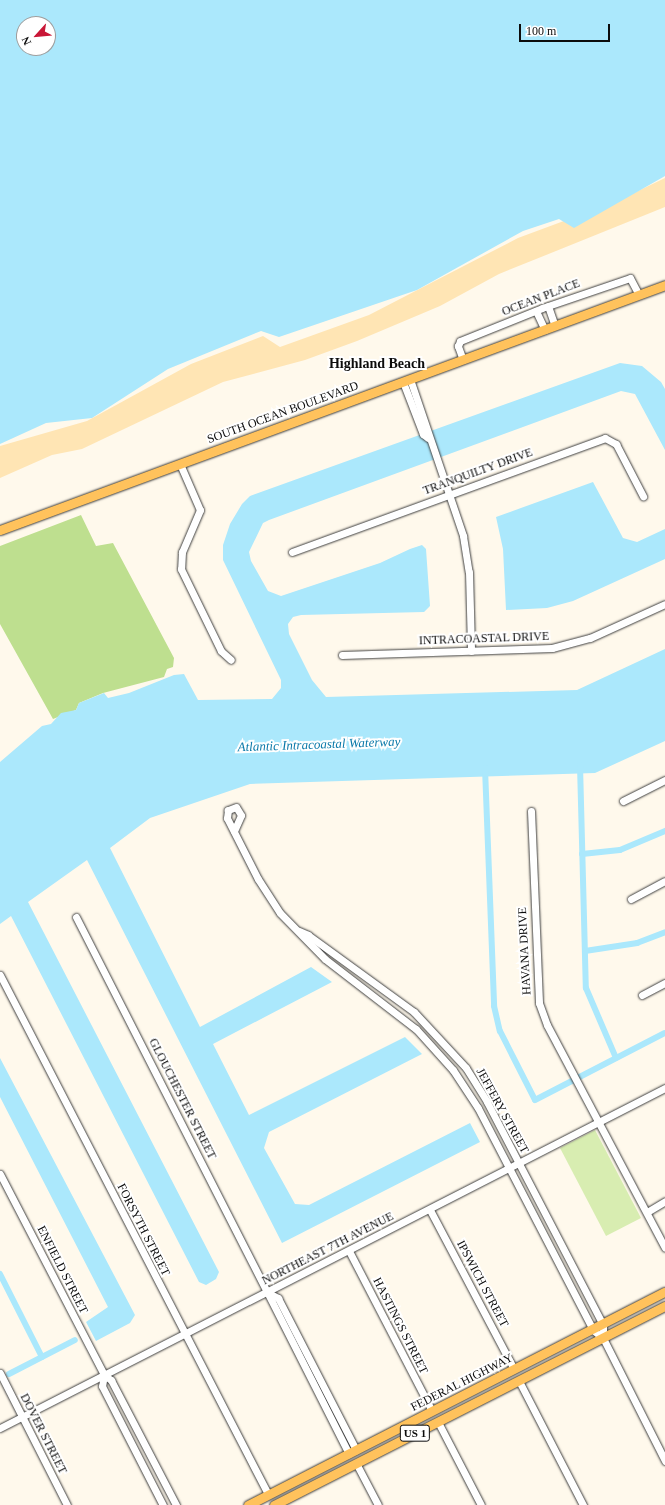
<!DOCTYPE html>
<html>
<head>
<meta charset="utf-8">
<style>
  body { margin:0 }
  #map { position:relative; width:665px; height:1505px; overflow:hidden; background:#fff9ec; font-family:Georgia,serif }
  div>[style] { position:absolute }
  .green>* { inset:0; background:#d8edb1 }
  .forest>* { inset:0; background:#bedf8f }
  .sand>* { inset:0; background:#ffe5b4 }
  .water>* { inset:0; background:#abe8fc }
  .canal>* { height:6px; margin:-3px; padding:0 3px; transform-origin:3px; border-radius:3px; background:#abe8fc }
  .roads { filter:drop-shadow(0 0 1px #3f3f3f) drop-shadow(0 0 1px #3f3f3f) }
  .minor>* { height:7px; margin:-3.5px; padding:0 3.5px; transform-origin:3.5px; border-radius:3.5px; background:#fff }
  .major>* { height:9px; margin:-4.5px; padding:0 4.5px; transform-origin:4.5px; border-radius:4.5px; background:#ffc25c }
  span { translate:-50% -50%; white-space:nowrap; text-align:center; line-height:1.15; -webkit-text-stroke:4px #fff; paint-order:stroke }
  .shield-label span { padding:1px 3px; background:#fff; border:1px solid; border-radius:3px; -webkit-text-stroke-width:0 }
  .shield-label { font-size:11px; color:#0c0c0c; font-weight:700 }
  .street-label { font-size:12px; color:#0c0c0c }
  .water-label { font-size:13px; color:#0a79a9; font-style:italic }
  .quarter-label { font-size:14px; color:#0c0c0c; font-weight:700 }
  .north { position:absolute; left:16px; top:16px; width:40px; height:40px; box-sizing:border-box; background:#fff; border:1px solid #9e9e9e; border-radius:50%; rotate:243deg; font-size:11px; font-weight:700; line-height:16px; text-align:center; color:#0c0c0c }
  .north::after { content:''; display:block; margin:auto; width:14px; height:18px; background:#c91737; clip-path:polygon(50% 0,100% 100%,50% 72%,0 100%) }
  .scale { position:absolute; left:519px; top:24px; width:91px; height:18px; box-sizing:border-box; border:2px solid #0c0c0c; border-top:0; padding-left:5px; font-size:12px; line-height:14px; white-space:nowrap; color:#0c0c0c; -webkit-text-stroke:3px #fff; paint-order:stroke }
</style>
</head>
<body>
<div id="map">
  <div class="green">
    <div style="clip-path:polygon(595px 1130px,641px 1218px,606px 1236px,560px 1148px)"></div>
  </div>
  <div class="forest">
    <div style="clip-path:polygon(81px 515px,96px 546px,113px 543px,174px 658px,173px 667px,167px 669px,164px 677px,103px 693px,79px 703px,76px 710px,53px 719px,0 624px,0 546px)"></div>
  </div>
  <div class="sand">
    <div style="clip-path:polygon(665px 178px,665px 207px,499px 274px,440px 306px,357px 341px,305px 360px,223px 382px,82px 449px,52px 455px,0 478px,0 446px,87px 421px,191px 364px,263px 336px,280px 347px,369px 315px,518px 238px,615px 202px)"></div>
  </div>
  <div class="water">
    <div style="clip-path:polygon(evenodd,0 0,665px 0,665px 176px,574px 228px,559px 219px,523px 231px,417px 290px,279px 337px,261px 331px,168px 369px,92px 418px,46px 423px,0 444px,0 0,24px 24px,48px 24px,48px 48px,24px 48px,24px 24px)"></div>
    <div style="clip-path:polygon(620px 363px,642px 366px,661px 382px,665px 389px,665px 450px,635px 394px,621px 391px,269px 520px,263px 523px,249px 552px,251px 561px,268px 591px,281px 596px,380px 563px,410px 549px,422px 545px,426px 549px,430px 606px,424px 612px,301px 615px,293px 617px,288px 624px,289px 634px,312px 680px,326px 697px,577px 690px,665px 649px,665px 741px,595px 773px,250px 784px,150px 818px,110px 848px,200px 1027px,311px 967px,332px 982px,213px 1044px,249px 1115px,405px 1037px,422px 1054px,269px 1132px,264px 1148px,295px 1204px,309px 1205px,470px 1123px,480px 1142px,282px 1243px,87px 860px,28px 902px,219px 1272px,216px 1279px,206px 1285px,199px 1282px,11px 916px,0 924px,0 762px,42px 726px,51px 724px,61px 713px,76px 710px,79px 703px,104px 693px,108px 698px,129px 693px,174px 675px,184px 674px,198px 700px,272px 699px,281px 688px,281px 680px,223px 560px,223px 545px,230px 524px,242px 504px,250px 496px)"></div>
    <div style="clip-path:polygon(593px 482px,623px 538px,637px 542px,665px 529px,665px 559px,573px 601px,547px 608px,506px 610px,503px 549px,496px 517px)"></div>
    <div style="clip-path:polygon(0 1058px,135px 1315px,130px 1323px,96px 1341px,86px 1322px,108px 1307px,0 1097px)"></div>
  </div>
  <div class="canal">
    <div style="left:580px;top:765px;width:223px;rotate:88.5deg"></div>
    <div style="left:586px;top:988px;width:76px;rotate:66.8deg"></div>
    <div style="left:485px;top:768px;width:238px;rotate:87.8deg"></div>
    <div style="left:494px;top:1006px;width:26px;rotate:77deg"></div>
    <div style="left:500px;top:1031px;width:77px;rotate:63.1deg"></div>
    <div style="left:535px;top:1100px;width:146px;rotate:-27.3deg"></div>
    <div style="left:582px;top:854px;width:38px;rotate:-6deg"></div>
    <div style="left:620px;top:850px;width:49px;rotate:-22.9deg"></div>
    <div style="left:585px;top:951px;width:53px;rotate:-8.7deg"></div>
    <div style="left:637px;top:943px;width:30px;rotate:-21deg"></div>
    <div style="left:0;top:1274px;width:93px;rotate:63.2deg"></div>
    <div style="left:9px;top:1374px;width:74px;rotate:-27.3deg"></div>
  </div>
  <div class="roads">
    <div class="minor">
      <div style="left:548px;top:306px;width:21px;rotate:71deg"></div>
      <div style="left:536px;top:311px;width:21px;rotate:65deg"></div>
      <div style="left:463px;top:360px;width:15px;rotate:-110deg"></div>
      <div style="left:458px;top:346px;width:5px;rotate:-68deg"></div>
      <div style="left:460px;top:341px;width:88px;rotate:-21.9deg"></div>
      <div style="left:542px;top:308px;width:93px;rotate:-18.8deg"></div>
      <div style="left:630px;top:278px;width:19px;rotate:62deg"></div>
      <div style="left:410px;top:379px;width:166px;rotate:71.3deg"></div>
      <div style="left:463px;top:536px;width:36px;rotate:81deg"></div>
      <div style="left:469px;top:572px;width:79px;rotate:88.5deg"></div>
      <div style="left:403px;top:382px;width:56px;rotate:69deg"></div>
      <div style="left:423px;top:434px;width:6px;rotate:39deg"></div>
      <div style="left:180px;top:464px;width:50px;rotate:66.5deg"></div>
      <div style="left:200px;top:510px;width:46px;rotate:113.2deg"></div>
      <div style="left:182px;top:552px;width:17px;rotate:93deg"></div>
      <div style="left:181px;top:569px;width:91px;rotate:64deg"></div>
      <div style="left:221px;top:651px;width:13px;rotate:42deg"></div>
      <div style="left:292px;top:552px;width:333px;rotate:-20deg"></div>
      <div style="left:605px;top:438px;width:13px;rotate:29deg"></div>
      <div style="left:616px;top:444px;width:59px;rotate:62.6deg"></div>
      <div style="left:342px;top:655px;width:210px;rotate:-1.9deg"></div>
      <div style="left:552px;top:648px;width:39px;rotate:-15deg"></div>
      <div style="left:590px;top:638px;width:82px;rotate:-24.4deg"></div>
      <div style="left:623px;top:801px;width:47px;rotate:-26.6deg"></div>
      <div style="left:531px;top:811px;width:192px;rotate:87.6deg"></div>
      <div style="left:539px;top:1003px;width:23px;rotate:70deg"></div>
      <div style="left:547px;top:1025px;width:252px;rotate:62.1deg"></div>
      <div style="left:234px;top:831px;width:17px;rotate:-66deg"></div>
      <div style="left:241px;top:815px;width:9px;rotate:-122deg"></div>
      <div style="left:236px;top:807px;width:9px;rotate:159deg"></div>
      <div style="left:228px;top:810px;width:8px;rotate:97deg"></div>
      <div style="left:227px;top:818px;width:68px;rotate:63.1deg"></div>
      <div style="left:258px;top:879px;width:40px;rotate:57.1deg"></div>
      <div style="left:280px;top:913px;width:64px;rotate:45.6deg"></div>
      <div style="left:325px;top:959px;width:115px;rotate:37.6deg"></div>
      <div style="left:416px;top:1029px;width:55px;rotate:47.9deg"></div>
      <div style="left:453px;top:1070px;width:45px;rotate:56.7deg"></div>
      <div style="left:478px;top:1108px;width:250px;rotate:62.6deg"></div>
      <div style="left:593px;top:1330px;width:13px;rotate:39deg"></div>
      <div style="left:631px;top:899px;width:38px;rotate:-28deg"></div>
      <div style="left:76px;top:917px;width:421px;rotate:63deg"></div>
      <div style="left:299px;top:931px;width:10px;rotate:24deg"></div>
      <div style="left:308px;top:935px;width:131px;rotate:36deg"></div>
      <div style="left:414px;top:1012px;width:76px;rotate:47.1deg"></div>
      <div style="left:466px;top:1068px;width:40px;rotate:58deg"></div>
      <div style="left:487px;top:1102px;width:251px;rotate:62.5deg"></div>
      <div style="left:603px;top:1325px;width:13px;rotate:90deg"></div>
      <div style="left:603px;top:1338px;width:138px;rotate:63.2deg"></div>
      <div style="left:0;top:975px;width:584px;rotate:62.69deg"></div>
      <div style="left:642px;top:995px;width:26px;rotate:-28deg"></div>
      <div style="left:0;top:1174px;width:226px;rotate:62.6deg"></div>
      <div style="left:104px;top:1375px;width:9px;rotate:36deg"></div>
      <div style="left:111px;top:1380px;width:141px;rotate:62.5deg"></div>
      <div style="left:430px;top:1210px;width:180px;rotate:62.2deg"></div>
      <div style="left:647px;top:1212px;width:21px;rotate:-31deg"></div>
      <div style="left:349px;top:1251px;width:180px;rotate:62.6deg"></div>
      <div style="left:0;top:1373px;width:148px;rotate:63.1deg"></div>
      <div style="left:104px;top:1375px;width:11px;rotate:100deg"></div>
      <div style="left:102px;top:1386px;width:134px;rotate:62.9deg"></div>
      <div style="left:519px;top:1381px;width:140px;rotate:62.7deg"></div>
      <div style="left:438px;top:1422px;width:93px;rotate:62.6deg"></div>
      <div style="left:0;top:1428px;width:747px;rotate:-27.08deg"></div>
      <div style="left:349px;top:1454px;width:182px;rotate:-116.8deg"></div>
      <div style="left:267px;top:1292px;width:13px;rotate:29deg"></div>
      <div style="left:278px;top:1298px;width:171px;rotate:62.8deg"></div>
      <div style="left:356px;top:1463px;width:47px;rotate:62.4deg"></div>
    </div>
    <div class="major">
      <div style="left:0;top:530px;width:709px;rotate:-20.22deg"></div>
      <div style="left:248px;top:1505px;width:468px;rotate:-27.1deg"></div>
      <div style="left:274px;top:1505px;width:439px;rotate:-27deg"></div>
    </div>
  </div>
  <div class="shield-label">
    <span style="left:415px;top:1433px">US 1</span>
  </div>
  <div class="street-label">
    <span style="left:541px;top:298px;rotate:-21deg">OCEAN PLACE</span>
    <span style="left:283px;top:413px;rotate:-20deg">SOUTH OCEAN BOULEVARD</span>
    <span style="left:478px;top:472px;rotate:-20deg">TRANQUILTY DRIVE</span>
    <span style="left:484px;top:639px;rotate:-2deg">INTRACOASTAL DRIVE</span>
    <span style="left:525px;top:951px;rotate:-93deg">HAVANA DRIVE</span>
    <span style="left:182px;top:1099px;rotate:63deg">GLOUCHESTER STREET</span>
    <span style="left:502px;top:1111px;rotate:61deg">JEFFERY STREET</span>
    <span style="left:143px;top:1230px;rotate:63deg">FORSYTH STREET</span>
    <span style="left:328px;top:1249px;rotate:-27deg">NORTHEAST 7TH AVENUE</span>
    <span style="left:62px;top:1270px;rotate:63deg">ENFIELD STREET</span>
    <span style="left:482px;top:1284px;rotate:62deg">IPSWICH STREET</span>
    <span style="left:400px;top:1326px;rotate:63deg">HASTINGS STREET</span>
    <span style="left:462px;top:1383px;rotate:-27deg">FEDERAL HIGHWAY</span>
    <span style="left:43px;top:1434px;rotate:63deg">DOVER STREET</span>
  </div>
  <div class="water-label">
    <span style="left:319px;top:745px;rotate:-2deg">Atlantic Intracoastal Waterway</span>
  </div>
  <div class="quarter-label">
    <span style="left:377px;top:364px">Highland Beach</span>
  </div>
  <div class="north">N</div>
  <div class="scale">100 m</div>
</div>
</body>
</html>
